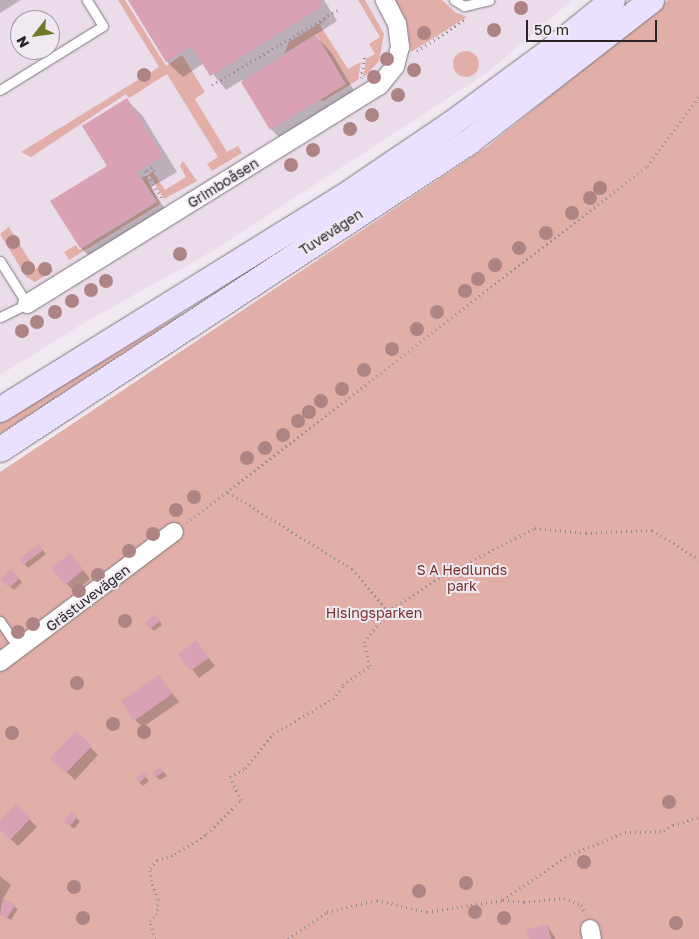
<!DOCTYPE html>
<html>
<head>
<meta charset="utf-8">
<style>
  body { margin:0 }
  #map { position:relative; width:699px; height:939px; overflow:hidden; background:#f1e9f1; font-family:"Golos Text",sans-serif }
  div>[style] { position:absolute }
  .built>* { inset:0; background:#eadce9 }
  .green>* { inset:0; background:#e2afa8 }
  .round { border-radius:50% }
  .shadow>* { inset:0; background:#0003 }
  .building>* { inset:0; background:#d9a1b3 }
  .path>* { height:3px; margin-top:-1.5px; transform-origin:0; background:repeating-linear-gradient(90deg,#8f8a8f 0 1px,transparent 0 5px) }
  .roads { filter:drop-shadow(0 0 1px #7d767d) drop-shadow(0 0 1px #7d767d) }
  .lane>* { height:9px; margin:-4.5px; padding:0 4.5px; transform-origin:4.5px; border-radius:4.5px; background:#fff }
  .street>* { height:18px; margin:-9px; padding:0 9px; transform-origin:9px; border-radius:9px; background:#fff }
  .secondary>* { height:25px; margin:-12.5px; padding:0 12.5px; transform-origin:12.5px; border-radius:12.5px; background:#eae0ff }
  .trees>* { width:14px; height:14px; margin:-7px; border-radius:50%; background:#ae8384 }
  span { translate:-50% -50%; white-space:nowrap; text-align:center; line-height:1.15; -webkit-text-stroke:4px #f1e9f1; paint-order:stroke }
  .street-label { font-size:14px; color:#292629 }
  .park-label { font-size:14px; color:#77302a }
  .north { position:absolute; left:10px; top:10px; width:50px; height:50px; box-sizing:border-box; background:#f1e9f1; border:1px solid #a19ba1; border-radius:50%; rotate:240deg; font-size:14px; font-weight:700; line-height:20px; text-align:center; color:#292629 }
  .north::after { content:''; display:block; margin:auto; width:18px; height:22px; background:#6f7a26; clip-path:polygon(50% 0,100% 100%,50% 72%,0 100%) }
  .scale { position:absolute; left:526px; top:20px; width:131px; height:22px; box-sizing:border-box; border:2px solid #292629; border-top:0; padding-left:6px; font-size:15px; line-height:18px; white-space:nowrap; color:#292629; -webkit-text-stroke:4px #f1e9f1; paint-order:stroke }
</style>
</head>
<body>
<div id="map">
  <div class="built">
    <div style="clip-path:polygon(evenodd,0 0,572px 0,487px 73px,211px 252px,84px 323px,0 375px,0 0,20px 20px,50px 20px,50px 50px,20px 50px,20px 20px)"></div>
  </div>
  <div class="green">
    <div style="clip-path:polygon(118px 0,125px 0,166px 66px,182px 55px,205px 92px,195px 99px,227px 152px,238px 146px,242px 153px,212px 171px,207px 164px,218px 157px,167px 74px,129px 98px,126px 94px,31px 157px,21px 152px,159px 67px)"></div>
    <div style="clip-path:polygon(358px 0,365px 0,384px 34px,379px 61px,363px 78px,366px 59px,375px 54px,369px 44px,380px 37px)"></div>
    <div style="clip-path:polygon(395px 0,442px 0,455px 12px,467px 17px,411px 52px,407px 25px)"></div>
    <div style="clip-path:polygon(668px 0,699px 0,699px 939px,0 939px,0 472px,487px 147px)"></div>
    <div style="clip-path:polygon(328px 18px,320px 25px,348px 69px,361px 62px,358px 80px,323px 101px,320px 100px,346px 84px,316px 34px,284px 54px,289px 42px)"></div>
    <div class="round" style="left:453px;top:51px;width:26px;height:26px"></div>
    <div style="clip-path:polygon(183px 161px,197px 181px,164px 199px,149px 174px,153px 172px,165px 190px,186px 177px,180px 166px)"></div>
    <div style="clip-path:polygon(146px 176px,160px 204px,69px 260px,64px 252px,76px 245px,79px 250px,157px 202px,141px 177px)"></div>
    <div style="clip-path:polygon(9px 227px,35px 269px,48px 262px,53px 271px,35px 282px,26px 277px,0 234px)"></div>
    <div style="clip-path:polygon(183px 313px,177px 318px,0 434px,0 422px)"></div>
  </div>
  <div class="shadow">
    <div style="clip-path:polygon(0 0,21px 0,0 13px)"></div>
    <div style="clip-path:polygon(129px 0,324px 0,337px 21px,315px 35px,331px 52px,359px 99px,286px 144px,271px 129px,242px 80px,226px 90px,204px 63px,183px 77px,167px 62px)"></div>
    <div style="clip-path:polygon(127px 100px,142px 115px,177px 172px,151px 187px,170px 217px,96px 263px,81px 248px)"></div>
    <div style="clip-path:polygon(39px 546px,46px 554px,28px 568px,20px 559px)"></div>
    <div style="clip-path:polygon(77px 562px,90px 579px,74px 592px,53px 568px)"></div>
    <div style="clip-path:polygon(11px 570px,22px 582px,14px 590px,2px 579px)"></div>
    <div style="clip-path:polygon(159px 619px,162px 625px,154px 631px,151px 628px)"></div>
    <div style="clip-path:polygon(196px 642px,215px 666px,199px 678px,180px 654px)"></div>
    <div style="clip-path:polygon(158px 676px,179px 702px,143px 727px,135px 720px)"></div>
    <div style="clip-path:polygon(76px 733px,98px 755px,75px 780px,52px 758px)"></div>
    <div style="clip-path:polygon(161px 768px,167px 776px,160px 780px,156px 776px)"></div>
    <div style="clip-path:polygon(143px 773px,149px 781px,143px 786px,136px 779px)"></div>
    <div style="clip-path:polygon(16px 806px,37px 827px,18px 846px,0 829px,0 823px)"></div>
    <div style="clip-path:polygon(71px 814px,80px 821px,74px 829px,69px 825px)"></div>
    <div style="clip-path:polygon(0 876px,11px 885px,3px 899px,18px 909px,11px 920px,0 914px)"></div>
    <div style="clip-path:polygon(547px 925px,556px 939px,530px 939px)"></div>
  </div>
  <div class="building">
    <div style="clip-path:polygon(128px 0,319px 0,323px 6px,210px 76px,192px 46px,166px 62px)"></div>
    <div style="clip-path:polygon(316px 35px,345px 84px,270px 130px,241px 82px)"></div>
    <div style="clip-path:polygon(127px 98px,163px 156px,137px 172px,155px 202px,80px 248px,50px 201px,107px 166px,82px 126px)"></div>
    <div style="clip-path:polygon(39px 544px,43px 550px,23px 565px,19px 559px)"></div>
    <div style="clip-path:polygon(70px 553px,83px 570px,65px 585px,51px 568px)"></div>
    <div style="clip-path:polygon(11px 569px,20px 578px,9px 588px,1px 579px)"></div>
    <div style="clip-path:polygon(155px 614px,160px 621px,150px 629px,145px 623px)"></div>
    <div style="clip-path:polygon(196px 640px,209px 658px,190px 671px,178px 654px)"></div>
    <div style="clip-path:polygon(159px 675px,172px 694px,134px 721px,121px 701px)"></div>
    <div style="clip-path:polygon(76px 731px,92px 746px,66px 773px,50px 758px)"></div>
    <div style="clip-path:polygon(161px 767px,164px 772px,155px 777px,152px 772px)"></div>
    <div style="clip-path:polygon(143px 772px,147px 776px,139px 783px,135px 779px)"></div>
    <div style="clip-path:polygon(16px 804px,31px 818px,10px 840px,0 830px,0 821px)"></div>
    <div style="clip-path:polygon(71px 812px,77px 817px,70px 826px,64px 822px)"></div>
    <div style="clip-path:polygon(3px 898px,15px 905px,7px 918px,0 914px)"></div>
    <div style="clip-path:polygon(547px 924px,551px 939px,529px 939px,526px 930px)"></div>
  </div>
  <div class="path">
    <div style="left:417px;top:51px;width:59px;rotate:-33.1deg"></div>
    <div style="left:361px;top:78px;width:22px;rotate:-80deg"></div>
    <div style="left:212px;top:85px;width:147px;rotate:-30.8deg"></div>
    <div style="left:154px;top:171px;width:4px;rotate:-117deg"></div>
    <div style="left:152px;top:167px;width:8px;rotate:150deg"></div>
    <div style="left:145px;top:171px;width:34px;rotate:58deg"></div>
    <div style="left:228px;top:492px;width:146px;rotate:31.8deg"></div>
    <div style="left:352px;top:569px;width:55px;rotate:49.4deg"></div>
    <div style="left:187px;top:523px;width:582px;rotate:-37.81deg"></div>
    <div style="left:647px;top:166px;width:87px;rotate:-53.4deg"></div>
    <div style="left:503px;top:900px;width:21px;rotate:5deg"></div>
    <div style="left:524px;top:902px;width:40px;rotate:-5.7deg"></div>
    <div style="left:564px;top:898px;width:18px;rotate:22deg"></div>
    <div style="left:581px;top:905px;width:10px;rotate:61deg"></div>
    <div style="left:155px;top:939px;width:19px;rotate:-106deg"></div>
    <div style="left:150px;top:921px;width:9px;rotate:-41deg"></div>
    <div style="left:157px;top:915px;width:16px;rotate:-86deg"></div>
    <div style="left:158px;top:899px;width:19px;rotate:-111deg"></div>
    <div style="left:151px;top:881px;width:13px;rotate:-94deg"></div>
    <div style="left:150px;top:868px;width:11px;rotate:-49deg"></div>
    <div style="left:157px;top:860px;width:19px;rotate:-18deg"></div>
    <div style="left:175px;top:854px;width:38px;rotate:-32deg"></div>
    <div style="left:207px;top:834px;width:48px;rotate:-45deg"></div>
    <div style="left:241px;top:800px;width:25px;rotate:-116deg"></div>
    <div style="left:230px;top:777px;width:17px;rotate:-31deg"></div>
    <div style="left:245px;top:768px;width:44px;rotate:-50.5deg"></div>
    <div style="left:273px;top:734px;width:69px;rotate:-30.3deg"></div>
    <div style="left:333px;top:699px;width:17px;rotate:-54deg"></div>
    <div style="left:343px;top:685px;width:33px;rotate:-35deg"></div>
    <div style="left:370px;top:666px;width:25px;rotate:-104deg"></div>
    <div style="left:364px;top:642px;width:39px;rotate:-52deg"></div>
    <div style="left:388px;top:611px;width:67px;rotate:-32.7deg"></div>
    <div style="left:444px;top:575px;width:102px;rotate:-27.3deg"></div>
    <div style="left:535px;top:528px;width:51px;rotate:5.6deg"></div>
    <div style="left:586px;top:533px;width:66px;rotate:-2.6deg"></div>
    <div style="left:652px;top:530px;width:55px;rotate:31.7deg"></div>
    <div style="left:288px;top:939px;width:47px;rotate:-34.7deg"></div>
    <div style="left:327px;top:912px;width:51px;rotate:-13.5deg"></div>
    <div style="left:377px;top:900px;width:51px;rotate:13.5deg"></div>
    <div style="left:427px;top:912px;width:77px;rotate:-9deg"></div>
    <div style="left:503px;top:900px;width:75px;rotate:-34.7deg"></div>
    <div style="left:565px;top:857px;width:65px;rotate:-22.6deg"></div>
    <div style="left:625px;top:832px;width:39px;rotate:-1deg"></div>
    <div style="left:664px;top:831px;width:11px;rotate:-34deg"></div>
    <div style="left:673px;top:825px;width:27px;rotate:-17deg"></div>
  </div>
  <div class="roads">
    <div class="lane">
      <div style="left:454px;top:0;width:12px;rotate:31deg"></div>
      <div style="left:464px;top:6px;width:26px;rotate:-13deg"></div>
      <div style="left:0;top:90px;width:121px;rotate:-31.9deg"></div>
      <div style="left:103px;top:26px;width:31px;rotate:-122deg"></div>
      <div style="left:0;top:261px;width:51px;rotate:57.9deg"></div>
      <div style="left:27px;top:304px;width:30px;rotate:154deg"></div>
      <div style="left:0;top:621px;width:32px;rotate:56deg"></div>
    </div>
    <div class="street">
      <div style="left:27px;top:304px;width:414px;rotate:-31.8deg"></div>
      <div style="left:379px;top:86px;width:26px;rotate:-51deg"></div>
      <div style="left:395px;top:66px;width:20px;rotate:-75deg"></div>
      <div style="left:400px;top:47px;width:23px;rotate:-97deg"></div>
      <div style="left:397px;top:24px;width:27px;rotate:-117deg"></div>
      <div style="left:0;top:662px;width:217px;rotate:-36.8deg"></div>
      <div style="left:590px;top:929px;width:10px;rotate:79deg"></div>
    </div>
    <div class="secondary">
      <div style="left:0;top:409px;width:402px;rotate:-31.8deg"></div>
      <div style="left:342px;top:197px;width:130px;rotate:-34.1deg"></div>
      <div style="left:450px;top:124px;width:123px;rotate:-36.4deg"></div>
      <div style="left:549px;top:51px;width:81px;rotate:-39deg"></div>
      <div style="left:0;top:449px;width:560px;rotate:-33.26deg"></div>
      <div style="left:468px;top:142px;width:232px;rotate:-37.8deg"></div>
    </div>
  </div>
  <div class="trees">
    <div style="left:521px;top:8px"></div>
    <div style="left:494px;top:30px"></div>
    <div style="left:424px;top:33px"></div>
    <div style="left:387px;top:59px"></div>
    <div style="left:414px;top:70px"></div>
    <div style="left:144px;top:75px"></div>
    <div style="left:374px;top:77px"></div>
    <div style="left:398px;top:95px"></div>
    <div style="left:372px;top:115px"></div>
    <div style="left:350px;top:129px"></div>
    <div style="left:313px;top:150px"></div>
    <div style="left:291px;top:165px"></div>
    <div style="left:600px;top:188px"></div>
    <div style="left:590px;top:198px"></div>
    <div style="left:572px;top:213px"></div>
    <div style="left:546px;top:233px"></div>
    <div style="left:13px;top:242px"></div>
    <div style="left:519px;top:248px"></div>
    <div style="left:180px;top:254px"></div>
    <div style="left:495px;top:265px"></div>
    <div style="left:28px;top:268px"></div>
    <div style="left:45px;top:269px"></div>
    <div style="left:478px;top:279px"></div>
    <div style="left:106px;top:281px"></div>
    <div style="left:91px;top:290px"></div>
    <div style="left:465px;top:291px"></div>
    <div style="left:72px;top:301px"></div>
    <div style="left:55px;top:312px"></div>
    <div style="left:437px;top:312px"></div>
    <div style="left:37px;top:322px"></div>
    <div style="left:417px;top:329px"></div>
    <div style="left:22px;top:331px"></div>
    <div style="left:392px;top:349px"></div>
    <div style="left:364px;top:370px"></div>
    <div style="left:342px;top:389px"></div>
    <div style="left:321px;top:401px"></div>
    <div style="left:309px;top:412px"></div>
    <div style="left:298px;top:421px"></div>
    <div style="left:283px;top:435px"></div>
    <div style="left:265px;top:448px"></div>
    <div style="left:247px;top:458px"></div>
    <div style="left:194px;top:497px"></div>
    <div style="left:176px;top:510px"></div>
    <div style="left:153px;top:534px"></div>
    <div style="left:129px;top:551px"></div>
    <div style="left:98px;top:575px"></div>
    <div style="left:79px;top:591px"></div>
    <div style="left:125px;top:621px"></div>
    <div style="left:33px;top:624px"></div>
    <div style="left:18px;top:632px"></div>
    <div style="left:77px;top:683px"></div>
    <div style="left:113px;top:724px"></div>
    <div style="left:144px;top:732px"></div>
    <div style="left:12px;top:733px"></div>
    <div style="left:669px;top:802px"></div>
    <div style="left:584px;top:862px"></div>
    <div style="left:466px;top:883px"></div>
    <div style="left:74px;top:887px"></div>
    <div style="left:419px;top:891px"></div>
    <div style="left:475px;top:912px"></div>
    <div style="left:83px;top:918px"></div>
    <div style="left:504px;top:918px"></div>
    <div style="left:676px;top:923px"></div>
  </div>
  <div class="street-label">
    <span style="left:223px;top:183px;rotate:-32deg">Grimboåsen</span>
    <span style="left:331px;top:232px;rotate:-33deg">Tuvevägen</span>
    <span style="left:88px;top:598px;rotate:-37deg">Grästuvevägen</span>
  </div>
  <div class="park-label">
    <span style="left:462px;top:578px">S A Hedlunds<br>park</span>
    <span style="left:374px;top:613px">Hisingsparken</span>
  </div>
  <div class="north">N</div>
  <div class="scale">50 m</div>
</div>
</body>
</html>
